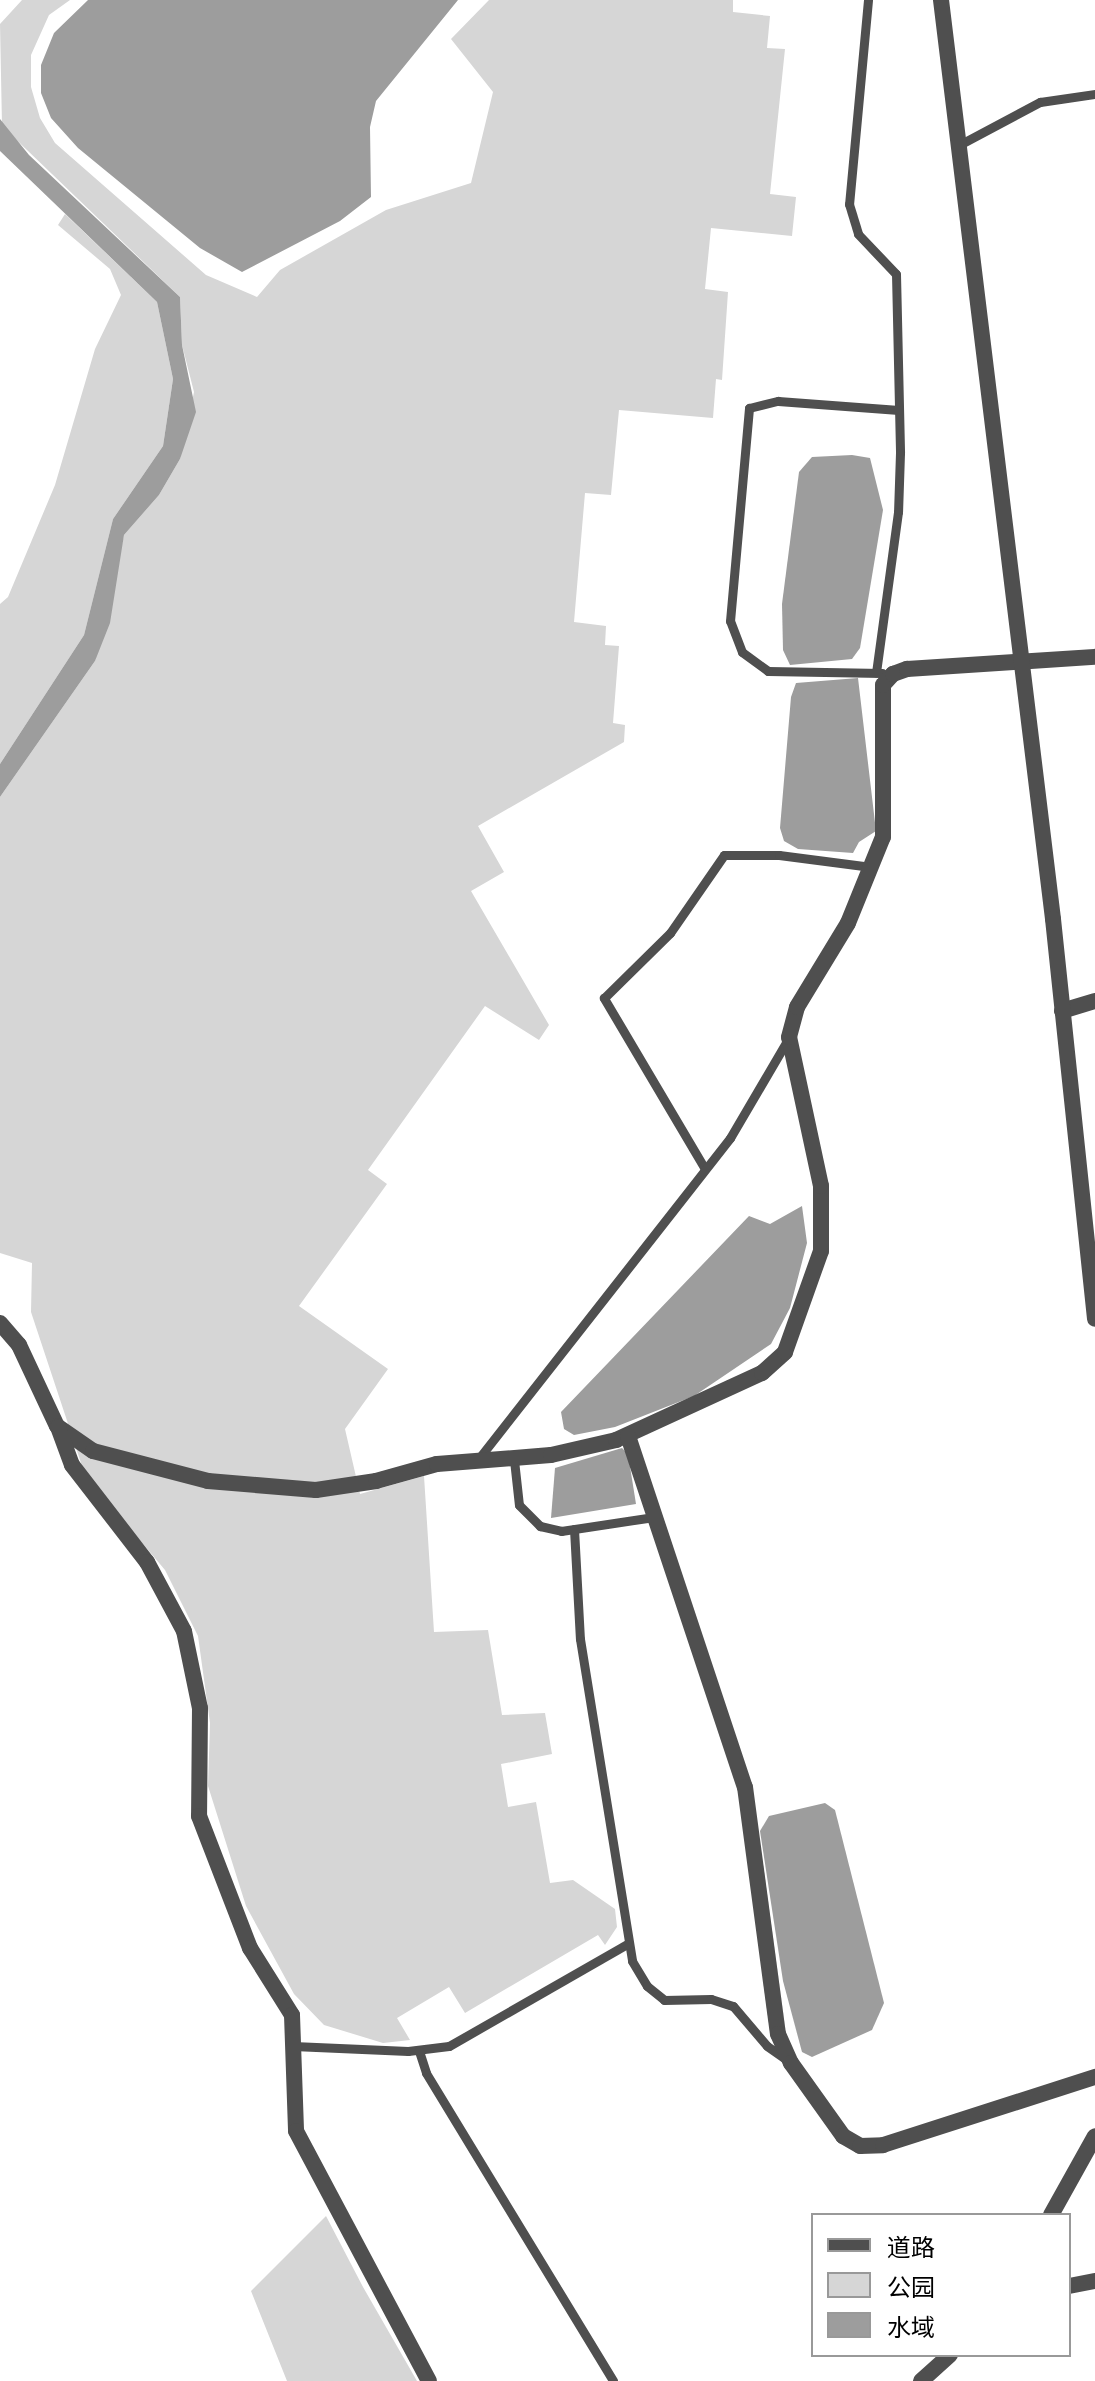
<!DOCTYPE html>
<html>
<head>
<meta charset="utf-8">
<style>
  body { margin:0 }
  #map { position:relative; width:1095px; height:2381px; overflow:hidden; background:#fff; font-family:Raleway,"Noto Sans SC",sans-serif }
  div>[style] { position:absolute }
  .green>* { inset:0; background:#d6d6d6 }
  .water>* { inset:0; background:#9d9d9d }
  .service>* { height:9px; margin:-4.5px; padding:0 4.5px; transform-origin:4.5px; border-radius:4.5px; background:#4f4f4f }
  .minor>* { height:16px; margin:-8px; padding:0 8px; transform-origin:8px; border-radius:8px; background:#4f4f4f }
  .tertiary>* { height:16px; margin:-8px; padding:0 8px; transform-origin:8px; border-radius:8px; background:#4f4f4f }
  span { translate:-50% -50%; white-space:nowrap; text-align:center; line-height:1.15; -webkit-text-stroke:8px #fff; paint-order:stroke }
  .legend { position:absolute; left:811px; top:2213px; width:260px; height:144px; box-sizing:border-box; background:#fff; border:2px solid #999; margin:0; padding:10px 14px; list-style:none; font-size:24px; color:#000 }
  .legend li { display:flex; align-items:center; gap:16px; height:40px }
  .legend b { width:40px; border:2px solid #999 }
</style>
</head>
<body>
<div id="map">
  <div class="green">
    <div style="clip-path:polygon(22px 0,70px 0,49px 15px,31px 55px,31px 87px,40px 118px,55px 143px,206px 275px,257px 297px,280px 270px,386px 210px,471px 183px,493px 92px,451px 39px,489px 0,733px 0,733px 12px,770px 16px,767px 48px,785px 49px,770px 194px,796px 197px,792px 236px,711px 228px,705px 289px,728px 292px,722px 380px,716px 379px,713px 418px,619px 410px,611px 495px,585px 493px,574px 622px,606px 626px,605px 645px,619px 646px,613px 723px,625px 725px,624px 742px,478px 826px,504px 872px,471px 891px,549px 1025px,539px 1040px,485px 1006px,368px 1170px,387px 1184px,299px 1306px,388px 1369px,345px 1429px,360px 1494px,424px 1476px,434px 1632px,488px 1630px,502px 1715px,545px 1713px,552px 1754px,501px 1764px,508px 1807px,536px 1802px,550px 1883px,573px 1880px,615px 1909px,617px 1927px,605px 1945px,598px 1935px,465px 2013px,449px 1987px,397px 2018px,410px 2040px,383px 2043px,324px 2025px,294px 1994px,246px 1906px,208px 1786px,210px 1723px,198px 1636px,165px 1570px,85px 1475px,31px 1312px,32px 1263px,0 1253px,0 797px,95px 661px,124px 535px,159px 495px,180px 459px,194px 392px,182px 345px,180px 297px,2px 126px,0 24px)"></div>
    <div style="clip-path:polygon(65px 214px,157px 302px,173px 379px,163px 446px,113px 519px,84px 635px,0 764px,0 604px,8px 597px,55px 485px,95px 349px,121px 295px,110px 269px,58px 225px)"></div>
    <div style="clip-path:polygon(326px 2216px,363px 2287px,417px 2381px,287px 2381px,251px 2291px)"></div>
  </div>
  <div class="water">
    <div style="clip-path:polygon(88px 0,458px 0,376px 101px,370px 127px,371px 197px,340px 221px,242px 272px,200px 248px,78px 148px,51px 118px,41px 93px,41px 65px,54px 33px)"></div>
    <div style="clip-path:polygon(0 119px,29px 155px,180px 297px,182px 345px,196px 412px,180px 459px,159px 495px,124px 535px,110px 623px,95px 661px,0 797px,0 764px,84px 635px,113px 519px,163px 446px,173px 379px,157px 302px,0 151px)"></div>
    <div style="clip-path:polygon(852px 455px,870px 458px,883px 510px,860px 648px,852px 659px,790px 665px,783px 650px,782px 604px,799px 472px,812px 457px)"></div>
    <div style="clip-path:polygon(858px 678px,876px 831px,859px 842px,853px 853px,798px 849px,784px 841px,780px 828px,791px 697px,796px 683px)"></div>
    <div style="clip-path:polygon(802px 1206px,807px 1243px,790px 1308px,771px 1344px,694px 1396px,615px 1427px,574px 1435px,564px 1429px,561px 1412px,749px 1216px,770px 1224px)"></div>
    <div style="clip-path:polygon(622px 1448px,628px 1454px,636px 1504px,551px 1518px,555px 1468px)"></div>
    <div style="clip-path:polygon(825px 1803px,835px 1810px,884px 2003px,872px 2030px,812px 2057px,802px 2052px,783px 1981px,760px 1831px,769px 1816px)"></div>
  </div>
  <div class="service">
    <div style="left:868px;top:0;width:205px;rotate:95.3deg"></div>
    <div style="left:849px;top:204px;width:31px;rotate:73deg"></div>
    <div style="left:858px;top:234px;width:55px;rotate:46.5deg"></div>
    <div style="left:896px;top:274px;width:179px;rotate:88.7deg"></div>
    <div style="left:900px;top:453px;width:59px;rotate:91.9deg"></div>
    <div style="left:898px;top:512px;width:162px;rotate:97.8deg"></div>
    <div style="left:959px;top:145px;width:92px;rotate:-28deg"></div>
    <div style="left:1040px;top:102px;width:56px;rotate:-8.3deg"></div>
    <div style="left:882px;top:673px;width:114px;rotate:-179deg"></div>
    <div style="left:768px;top:671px;width:32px;rotate:-144deg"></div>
    <div style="left:742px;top:652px;width:33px;rotate:-111deg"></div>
    <div style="left:730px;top:621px;width:214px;rotate:-84.9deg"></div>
    <div style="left:749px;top:408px;width:30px;rotate:-14deg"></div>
    <div style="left:778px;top:401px;width:121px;rotate:4.3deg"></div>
    <div style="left:705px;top:1169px;width:199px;rotate:-120.6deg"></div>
    <div style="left:604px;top:998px;width:93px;rotate:-44.6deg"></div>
    <div style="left:670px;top:933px;width:95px;rotate:-55.3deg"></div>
    <div style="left:724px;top:855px;width:55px"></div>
    <div style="left:779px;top:855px;width:93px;rotate:7.4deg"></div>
    <div style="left:514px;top:1460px;width:45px;rotate:83.7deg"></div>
    <div style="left:519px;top:1505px;width:30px;rotate:45deg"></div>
    <div style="left:540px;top:1526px;width:22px;rotate:13deg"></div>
    <div style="left:561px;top:1531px;width:94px;rotate:-8.6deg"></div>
    <div style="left:476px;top:1462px;width:412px;rotate:-51.9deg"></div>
    <div style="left:730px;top:1138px;width:113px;rotate:-59.6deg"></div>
    <div style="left:574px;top:1529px;width:110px;rotate:86.9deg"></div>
    <div style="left:580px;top:1639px;width:326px;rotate:80.8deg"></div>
    <div style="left:632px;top:1961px;width:29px;rotate:59deg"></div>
    <div style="left:647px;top:1986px;width:22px;rotate:39deg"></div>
    <div style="left:664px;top:2000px;width:47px;rotate:-1.2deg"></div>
    <div style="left:711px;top:1999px;width:23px;rotate:18deg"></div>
    <div style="left:733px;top:2006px;width:52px;rotate:49.6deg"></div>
    <div style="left:767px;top:2046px;width:24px;rotate:35deg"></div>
    <div style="left:293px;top:2046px;width:115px;rotate:2.5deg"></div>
    <div style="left:408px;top:2051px;width:41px;rotate:-7deg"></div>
    <div style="left:449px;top:2046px;width:205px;rotate:-29.8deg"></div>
    <div style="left:419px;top:2051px;width:23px;rotate:72deg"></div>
    <div style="left:426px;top:2073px;width:360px;rotate:58.7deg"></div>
  </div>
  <div class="minor">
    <div style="left:1062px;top:1011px;width:34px;rotate:-17deg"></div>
    <div style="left:0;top:1323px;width:29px;rotate:49deg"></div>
    <div style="left:19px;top:1345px;width:89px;rotate:64.9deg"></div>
    <div style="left:57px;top:1426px;width:44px;rotate:34.8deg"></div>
    <div style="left:93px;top:1451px;width:119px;rotate:14.6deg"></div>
    <div style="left:208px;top:1481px;width:108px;rotate:4.8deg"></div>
    <div style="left:316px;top:1490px;width:61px;rotate:-8.5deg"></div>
    <div style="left:376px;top:1481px;width:63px;rotate:-15.6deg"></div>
    <div style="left:437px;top:1464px;width:114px;rotate:-4.5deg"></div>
    <div style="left:551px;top:1455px;width:67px;rotate:-13deg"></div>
    <div style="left:616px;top:1440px;width:161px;rotate:-24.7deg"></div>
    <div style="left:762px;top:1373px;width:31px;rotate:-42deg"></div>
    <div style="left:785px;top:1352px;width:107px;rotate:-70.4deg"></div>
    <div style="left:821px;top:1251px;width:65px;rotate:-90deg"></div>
    <div style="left:821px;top:1186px;width:152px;rotate:-102.1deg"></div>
    <div style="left:789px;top:1037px;width:31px;rotate:-75deg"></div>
    <div style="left:797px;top:1007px;width:98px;rotate:-58.7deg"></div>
    <div style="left:848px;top:923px;width:93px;rotate:-67.9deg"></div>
    <div style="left:883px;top:837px;width:152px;rotate:-90deg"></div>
    <div style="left:883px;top:685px;width:15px;rotate:-48deg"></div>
    <div style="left:893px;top:674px;width:15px;rotate:-20deg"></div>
    <div style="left:907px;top:669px;width:188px;rotate:-3.7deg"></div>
    <div style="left:58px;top:1427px;width:40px;rotate:69.8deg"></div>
    <div style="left:72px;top:1465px;width:123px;rotate:52.3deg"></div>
    <div style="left:147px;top:1562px;width:78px;rotate:61.8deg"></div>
    <div style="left:184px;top:1631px;width:79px;rotate:78.3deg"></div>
    <div style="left:200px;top:1708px;width:108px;rotate:90.5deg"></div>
    <div style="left:199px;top:1816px;width:142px;rotate:68.9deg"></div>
    <div style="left:250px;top:1948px;width:79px;rotate:57.9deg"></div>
    <div style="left:292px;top:2015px;width:116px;rotate:88deg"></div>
    <div style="left:296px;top:2131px;width:283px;rotate:62deg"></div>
    <div style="left:628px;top:1436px;width:370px;rotate:71.6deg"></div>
    <div style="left:745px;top:1787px;width:249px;rotate:82.4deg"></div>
    <div style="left:778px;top:2034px;width:32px;rotate:66deg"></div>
    <div style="left:791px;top:2063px;width:90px;rotate:54.5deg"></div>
    <div style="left:843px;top:2136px;width:20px;rotate:30deg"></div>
    <div style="left:860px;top:2146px;width:23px;rotate:-2deg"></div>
    <div style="left:883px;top:2145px;width:223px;rotate:-17.8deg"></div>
    <div style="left:1051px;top:2215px;width:90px;rotate:-60.9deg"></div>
    <div style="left:1069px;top:2286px;width:26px;rotate:-11deg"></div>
    <div style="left:921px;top:2381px;width:39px;rotate:-42deg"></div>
  </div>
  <div class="tertiary">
    <div style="left:941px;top:0;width:926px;rotate:83.05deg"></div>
    <div style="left:1053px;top:919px;width:402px;rotate:84deg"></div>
  </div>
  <ul class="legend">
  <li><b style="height:10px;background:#4f4f4f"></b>道路</li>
  <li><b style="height:22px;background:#d6d6d6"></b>公园</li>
  <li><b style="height:22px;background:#9d9d9d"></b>水域</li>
  </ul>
</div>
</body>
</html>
